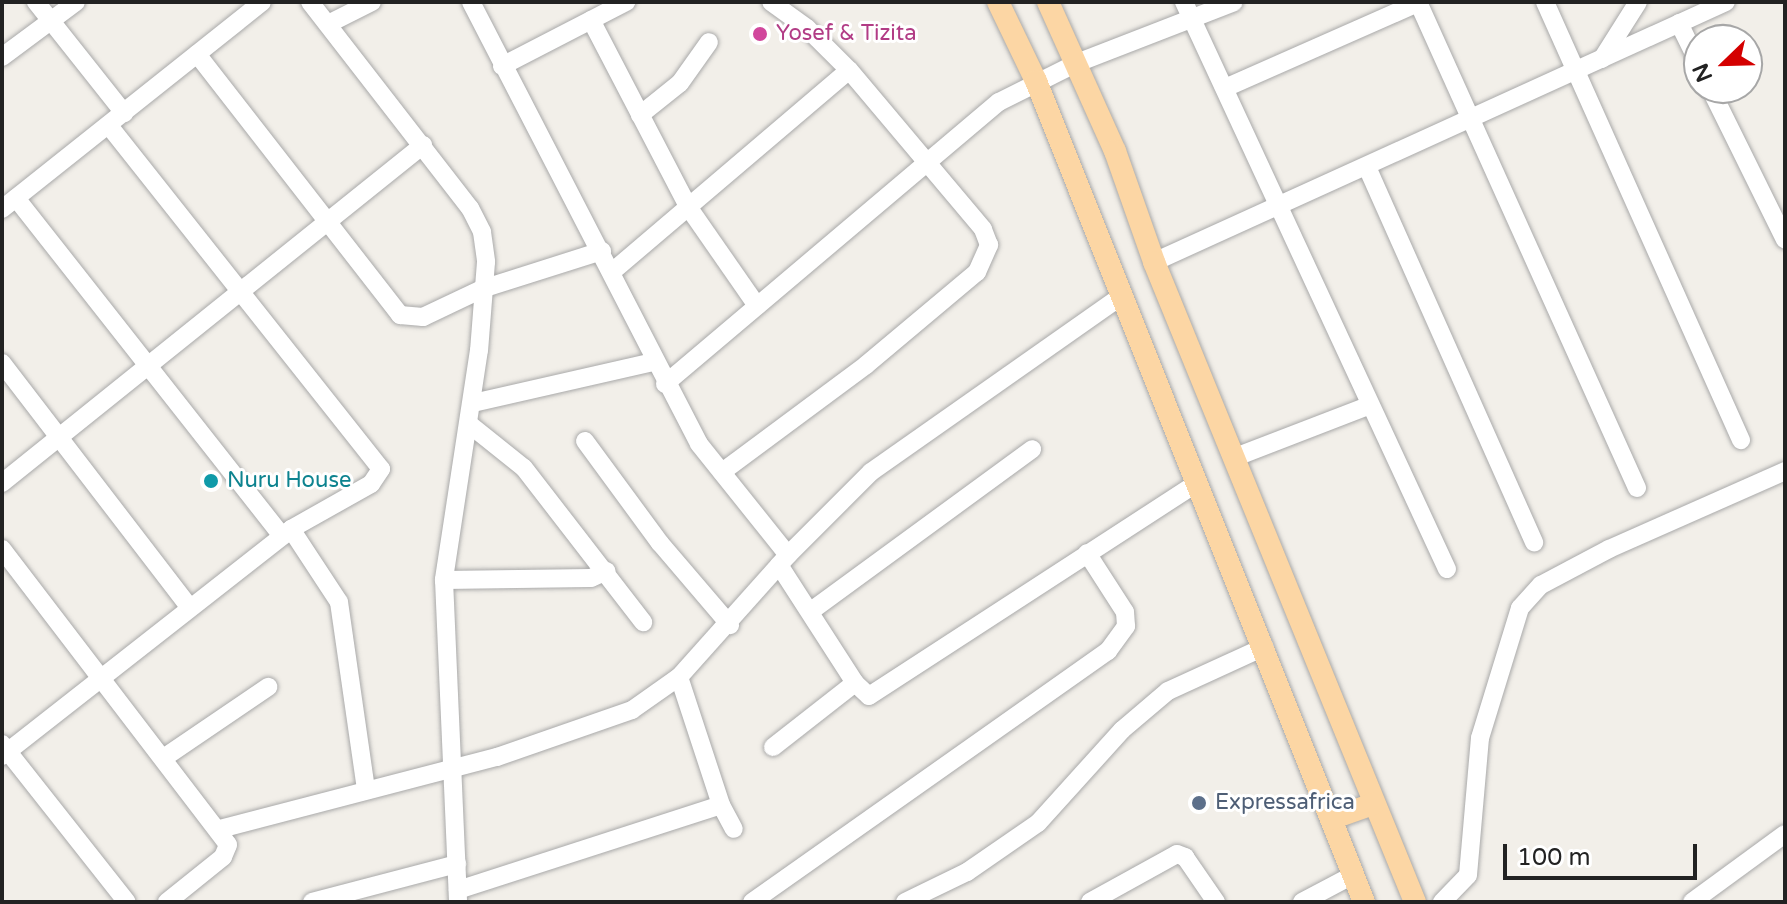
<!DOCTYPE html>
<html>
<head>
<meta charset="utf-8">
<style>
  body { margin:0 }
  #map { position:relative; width:1787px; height:904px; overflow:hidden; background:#f2efe9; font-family:"Varela Round",sans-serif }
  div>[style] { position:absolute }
  .roads { filter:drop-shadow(0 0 2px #a9a9a9) drop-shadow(0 0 2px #a9a9a9) }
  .minor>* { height:18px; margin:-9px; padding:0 9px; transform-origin:9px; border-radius:9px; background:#fff }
  .major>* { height:22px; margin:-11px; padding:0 11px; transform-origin:11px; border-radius:11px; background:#fcd6a4 }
  .dots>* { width:22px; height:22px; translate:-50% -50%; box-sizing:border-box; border:4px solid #fff; border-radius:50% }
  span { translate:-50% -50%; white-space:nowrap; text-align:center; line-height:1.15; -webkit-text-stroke:6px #fff; paint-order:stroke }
  .hotel-label { font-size:22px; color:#b23c85 }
  .left { translate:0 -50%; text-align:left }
  .culture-label { font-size:22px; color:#0d838f }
  .service-label { font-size:22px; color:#4e5e75 }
  .frame { position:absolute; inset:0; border:4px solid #222; pointer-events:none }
  .north { position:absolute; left:1683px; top:24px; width:80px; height:80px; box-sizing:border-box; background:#fff; border:2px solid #a7a7a7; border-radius:50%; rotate:247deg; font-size:22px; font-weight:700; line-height:32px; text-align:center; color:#222 }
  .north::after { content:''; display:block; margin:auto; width:28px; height:36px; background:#d40000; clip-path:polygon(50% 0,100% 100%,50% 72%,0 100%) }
  .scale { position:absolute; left:1503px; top:844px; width:194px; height:36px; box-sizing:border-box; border:4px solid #222; border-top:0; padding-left:10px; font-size:24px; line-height:28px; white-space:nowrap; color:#222; -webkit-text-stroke:6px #fff; paint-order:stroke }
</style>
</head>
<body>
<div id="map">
  <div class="roads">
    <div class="minor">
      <div style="left:36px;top:2px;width:142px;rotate:51.6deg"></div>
      <div style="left:310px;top:2px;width:261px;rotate:52.2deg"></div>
      <div style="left:470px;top:208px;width:27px;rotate:63deg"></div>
      <div style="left:482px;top:232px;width:30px;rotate:82deg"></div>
      <div style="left:486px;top:262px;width:88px;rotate:94.5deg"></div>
      <div style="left:479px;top:350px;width:233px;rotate:98.7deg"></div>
      <div style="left:444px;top:580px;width:322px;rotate:87.5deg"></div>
      <div style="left:471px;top:2px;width:497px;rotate:62.7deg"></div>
      <div style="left:699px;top:444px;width:142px;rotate:51.3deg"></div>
      <div style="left:1184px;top:2px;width:625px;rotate:65.12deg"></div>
      <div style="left:1418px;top:2px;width:533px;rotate:65.74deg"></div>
      <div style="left:1545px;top:2px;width:480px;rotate:65.9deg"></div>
      <div style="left:591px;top:20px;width:212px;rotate:62.5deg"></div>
      <div style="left:689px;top:208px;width:119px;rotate:55.2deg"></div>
      <div style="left:1679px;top:23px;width:46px;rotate:64deg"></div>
      <div style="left:328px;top:24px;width:49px;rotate:-26.6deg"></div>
      <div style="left:197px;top:54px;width:331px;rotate:52.1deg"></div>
      <div style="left:400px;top:315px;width:23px;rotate:5deg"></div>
      <div style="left:423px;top:317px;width:65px;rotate:-25.4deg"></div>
      <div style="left:482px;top:289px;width:126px;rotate:-17.6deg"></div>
      <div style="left:2px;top:57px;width:92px;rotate:-36.6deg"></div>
      <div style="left:1602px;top:59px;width:67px;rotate:-57.7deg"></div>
      <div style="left:502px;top:66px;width:140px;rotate:-27.3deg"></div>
      <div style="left:1225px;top:88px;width:211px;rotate:-23.8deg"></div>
      <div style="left:1710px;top:88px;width:169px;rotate:63.7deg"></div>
      <div style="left:640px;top:115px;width:51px;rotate:-38.7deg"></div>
      <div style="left:680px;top:83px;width:50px;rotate:-54.7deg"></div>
      <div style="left:1367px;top:167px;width:411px;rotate:66deg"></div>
      <div style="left:16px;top:198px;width:430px;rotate:51.8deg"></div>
      <div style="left:2px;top:209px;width:332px;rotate:-38.5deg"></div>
      <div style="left:1154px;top:262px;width:628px;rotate:-24.44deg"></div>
      <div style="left:613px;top:271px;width:310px;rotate:-40.4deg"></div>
      <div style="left:2px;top:363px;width:307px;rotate:52.5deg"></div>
      <div style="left:665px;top:384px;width:437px;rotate:-40.2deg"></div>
      <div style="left:999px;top:102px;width:87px;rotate:-26.6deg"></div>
      <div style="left:1077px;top:63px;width:168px;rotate:-21.2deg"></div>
      <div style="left:473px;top:403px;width:186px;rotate:-12.8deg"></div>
      <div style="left:469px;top:424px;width:70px;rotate:38.7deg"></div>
      <div style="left:524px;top:468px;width:195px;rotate:52.3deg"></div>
      <div style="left:585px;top:441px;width:127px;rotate:53.7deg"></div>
      <div style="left:660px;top:543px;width:108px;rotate:49.5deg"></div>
      <div style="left:1233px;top:458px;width:147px;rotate:-21.1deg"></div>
      <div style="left:722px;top:472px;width:179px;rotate:-36.6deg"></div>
      <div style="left:866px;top:365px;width:145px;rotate:-40deg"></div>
      <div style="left:977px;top:272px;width:30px;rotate:-66deg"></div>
      <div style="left:989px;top:245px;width:17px;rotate:-111deg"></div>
      <div style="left:983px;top:229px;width:208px;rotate:-130.1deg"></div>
      <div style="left:849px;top:70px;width:59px;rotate:-135deg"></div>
      <div style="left:807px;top:28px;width:44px;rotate:-144.2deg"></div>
      <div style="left:2px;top:483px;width:540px;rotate:-38.76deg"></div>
      <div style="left:291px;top:529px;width:87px;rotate:56.7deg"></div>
      <div style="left:339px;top:602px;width:190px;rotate:81.8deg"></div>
      <div style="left:2px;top:549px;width:372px;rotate:52.6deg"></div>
      <div style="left:228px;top:845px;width:13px;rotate:113deg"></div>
      <div style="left:223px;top:857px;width:72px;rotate:141.2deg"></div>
      <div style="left:779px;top:565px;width:140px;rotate:57.2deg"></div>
      <div style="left:855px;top:683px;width:19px;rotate:43deg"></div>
      <div style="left:869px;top:696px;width:391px;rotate:-33deg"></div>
      <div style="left:444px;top:580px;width:147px;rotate:-0.8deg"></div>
      <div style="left:591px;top:578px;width:17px;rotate:-24deg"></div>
      <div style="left:811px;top:611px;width:274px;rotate:-36.2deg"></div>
      <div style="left:679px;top:677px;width:135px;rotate:71.8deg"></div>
      <div style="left:721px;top:805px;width:27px;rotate:62deg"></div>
      <div style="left:2px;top:744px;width:201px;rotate:51.7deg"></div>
      <div style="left:773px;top:747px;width:104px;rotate:-38deg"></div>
      <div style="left:2px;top:756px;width:367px;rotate:-38.1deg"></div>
      <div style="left:291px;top:529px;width:92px;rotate:-29.4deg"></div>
      <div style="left:371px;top:484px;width:18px;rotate:-56deg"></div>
      <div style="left:381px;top:469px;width:439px;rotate:-128.4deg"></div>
      <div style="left:165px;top:757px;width:125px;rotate:-34.2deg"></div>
      <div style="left:220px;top:829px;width:286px;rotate:-14.6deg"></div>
      <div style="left:497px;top:757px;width:143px;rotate:-19.2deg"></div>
      <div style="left:632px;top:710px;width:57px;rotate:-35.1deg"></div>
      <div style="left:679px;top:677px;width:164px;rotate:-48.2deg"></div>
      <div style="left:788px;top:555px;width:117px;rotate:-45deg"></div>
      <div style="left:871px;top:472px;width:306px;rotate:-35.1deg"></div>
      <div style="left:458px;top:890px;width:276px;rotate:-17.9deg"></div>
      <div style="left:312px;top:902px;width:150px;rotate:-14.7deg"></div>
      <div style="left:752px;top:902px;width:436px;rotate:-35.2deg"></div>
      <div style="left:1108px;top:651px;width:31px;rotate:-54deg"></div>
      <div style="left:1126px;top:626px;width:14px;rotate:-94deg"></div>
      <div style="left:1125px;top:612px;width:70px;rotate:-122.8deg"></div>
      <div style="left:905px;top:902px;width:69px;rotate:-25.8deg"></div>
      <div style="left:967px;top:872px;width:86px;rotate:-34.6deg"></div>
      <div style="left:1038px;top:823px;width:125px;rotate:-47.9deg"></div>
      <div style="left:1122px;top:730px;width:60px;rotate:-40.3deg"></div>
      <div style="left:1168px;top:691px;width:106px;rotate:-24.6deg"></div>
      <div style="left:1090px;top:902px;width:99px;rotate:-28.9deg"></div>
      <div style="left:1177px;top:854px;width:9px;rotate:21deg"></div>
      <div style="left:1185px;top:857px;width:55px;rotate:55.4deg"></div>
      <div style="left:1302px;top:902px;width:58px;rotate:-27.9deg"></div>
      <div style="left:1442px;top:902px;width:37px;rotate:-46deg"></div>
      <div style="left:1468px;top:875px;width:138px;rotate:-85deg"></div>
      <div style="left:1480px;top:738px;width:136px;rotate:-72.9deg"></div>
      <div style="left:1520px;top:608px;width:31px;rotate:-48deg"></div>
      <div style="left:1541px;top:585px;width:77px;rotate:-27.9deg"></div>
      <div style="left:1609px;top:549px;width:193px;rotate:-23.9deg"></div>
      <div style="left:1692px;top:902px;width:115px;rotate:-36.2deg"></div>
    </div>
    <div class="major">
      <div style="left:998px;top:2px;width:88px;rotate:64.3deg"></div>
      <div style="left:1036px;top:81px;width:884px;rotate:68.22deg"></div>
      <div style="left:1048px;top:2px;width:163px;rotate:65.8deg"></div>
      <div style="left:1115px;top:151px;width:118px;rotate:70.6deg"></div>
      <div style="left:1154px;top:262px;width:691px;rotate:67.81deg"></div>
      <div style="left:1331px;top:819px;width:45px;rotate:-19.7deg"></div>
    </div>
  </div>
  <div class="dots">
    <div style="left:760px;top:34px;background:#d1479c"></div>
    <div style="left:211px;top:481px;background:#0f9aa8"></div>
    <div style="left:1199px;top:803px;background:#5c6f8a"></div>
  </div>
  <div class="hotel-label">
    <span class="left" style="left:776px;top:34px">Yosef &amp; Tizita</span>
  </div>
  <div class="culture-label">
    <span class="left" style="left:227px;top:481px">Nuru House</span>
  </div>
  <div class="service-label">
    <span class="left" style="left:1215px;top:803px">Expressafrica</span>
  </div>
  <div class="frame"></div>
  <div class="north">N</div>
  <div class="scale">100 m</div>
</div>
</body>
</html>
